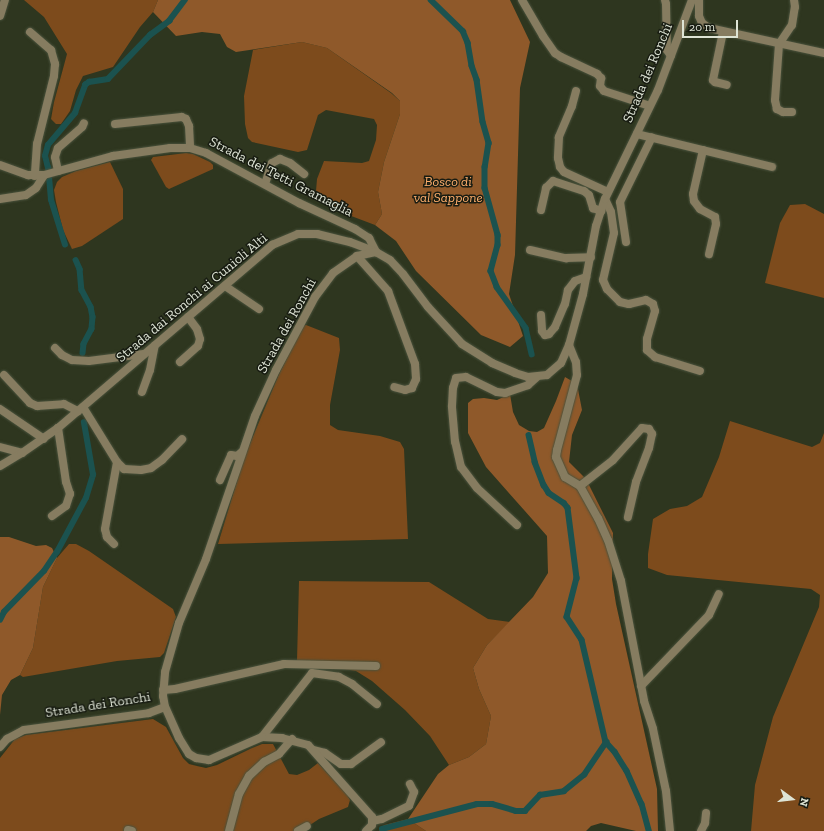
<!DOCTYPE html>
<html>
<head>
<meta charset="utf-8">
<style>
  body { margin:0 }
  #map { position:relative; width:824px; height:831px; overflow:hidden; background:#2e361f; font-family:"Zilla Slab",serif }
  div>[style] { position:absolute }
  .green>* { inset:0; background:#7d4b1c }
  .forest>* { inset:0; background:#8f592a }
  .stream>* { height:5.5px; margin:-2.75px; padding:0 2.75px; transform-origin:2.75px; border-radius:2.75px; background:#1b524f }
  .roads { filter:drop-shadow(0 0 1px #4a523c) drop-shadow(0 0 1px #4a523c) }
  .service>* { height:8px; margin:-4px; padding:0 4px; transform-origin:4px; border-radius:4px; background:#867c60 }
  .minor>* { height:8px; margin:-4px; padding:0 4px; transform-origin:4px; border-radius:4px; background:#867c60 }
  span { translate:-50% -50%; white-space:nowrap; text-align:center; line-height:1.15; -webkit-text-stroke:3px #181c12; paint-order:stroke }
  .street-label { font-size:14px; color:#dee4d5 }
  .park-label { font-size:14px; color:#feae6c; font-style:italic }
  .north { position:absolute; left:772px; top:779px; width:40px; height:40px; -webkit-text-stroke:3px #181c12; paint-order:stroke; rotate:105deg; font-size:11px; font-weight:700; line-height:16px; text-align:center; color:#dee4d5 }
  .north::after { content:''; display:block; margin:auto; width:14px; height:18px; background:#dee4d5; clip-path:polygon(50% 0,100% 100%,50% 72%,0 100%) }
  .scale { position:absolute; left:682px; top:20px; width:56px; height:18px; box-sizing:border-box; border:2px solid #dee4d5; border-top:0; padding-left:5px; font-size:12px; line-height:14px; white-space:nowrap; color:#dee4d5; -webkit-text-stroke:3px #181c12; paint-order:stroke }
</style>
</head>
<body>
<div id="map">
  <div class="green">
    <div style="clip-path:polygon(24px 0,158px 0,153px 12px,140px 27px,113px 67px,83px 76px,76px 90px,70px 111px,61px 124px,56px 124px,51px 119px,54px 102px,67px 54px,44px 17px)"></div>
    <div style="clip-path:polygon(302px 42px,327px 48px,391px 93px,400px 101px,400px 114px,384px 162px,378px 192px,382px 214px,375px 225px,338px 211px,327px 204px,316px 191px,317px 179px,324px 161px,362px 163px,369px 161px,376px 140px,377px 125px,374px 119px,326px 110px,318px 115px,307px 150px,298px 152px,252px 142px,248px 138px,245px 124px,244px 96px,253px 50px)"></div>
    <div style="clip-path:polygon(186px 153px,193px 154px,210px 162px,213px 165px,213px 169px,169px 189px,166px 187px,151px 160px,153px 157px)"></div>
    <div style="clip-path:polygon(110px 162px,123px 189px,123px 219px,82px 246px,72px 249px,63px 230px,56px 202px,54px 190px,57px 182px,62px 177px,76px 171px)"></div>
    <div style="clip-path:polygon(805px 204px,824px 214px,824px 298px,765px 283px,780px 223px,790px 205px)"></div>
    <div style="clip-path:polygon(306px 325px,339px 338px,340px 350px,330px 405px,330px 425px,338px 430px,380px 436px,400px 442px,404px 449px,408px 539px,218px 544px,244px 458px,279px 374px,303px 326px)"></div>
    <div style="clip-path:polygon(730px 421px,812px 447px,820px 443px,824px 433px,824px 831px,751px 831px,755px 785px,773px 717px,819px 607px,820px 595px,811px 589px,667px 575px,648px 568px,648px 554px,653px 519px,670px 509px,687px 506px,702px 497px,719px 457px)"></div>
    <div style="clip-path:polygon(69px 544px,76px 544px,89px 551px,173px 609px,176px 617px,164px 653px,160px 657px,117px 661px,23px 677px,20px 675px,33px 648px,43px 587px,57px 558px)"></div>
    <div style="clip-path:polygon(299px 581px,429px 582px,488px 619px,510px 622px,487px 645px,473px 668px,479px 689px,491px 716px,486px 744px,469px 757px,449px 765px,430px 736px,405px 710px,372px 681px,356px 671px,297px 661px)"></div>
    <div style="clip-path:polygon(153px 719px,166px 727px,183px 758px,189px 764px,197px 766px,206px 768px,217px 765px,252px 748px,262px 744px,273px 744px,289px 774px,297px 775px,309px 770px,318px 763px,347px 794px,350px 800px,348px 807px,319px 819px,301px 831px,0 831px,0 758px,15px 739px,26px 735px)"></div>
    <div style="clip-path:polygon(408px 819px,426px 831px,379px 831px,384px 825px)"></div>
  </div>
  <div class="forest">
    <div style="clip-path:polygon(158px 0,510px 0,530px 42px,520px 88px,515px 255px,509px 294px,523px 336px,510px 347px,481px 335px,416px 271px,396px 241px,375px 225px,382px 214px,378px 192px,384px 162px,400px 114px,400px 101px,392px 93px,327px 48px,302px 42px,236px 52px,227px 47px,220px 34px,202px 32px,176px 36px,153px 12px)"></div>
    <div style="clip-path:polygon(565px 377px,577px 384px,582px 410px,572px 435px,569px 462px,586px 479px,613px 533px,612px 579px,616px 604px,657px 789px,658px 831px,636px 831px,601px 823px,591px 826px,586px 831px,426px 831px,408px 819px,438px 774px,449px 765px,469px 757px,486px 744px,491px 716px,479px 689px,473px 668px,487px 645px,533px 597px,548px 573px,547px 536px,486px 467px,468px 433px,468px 403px,473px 399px,484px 398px,497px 400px,510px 394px,513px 412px,519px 425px,529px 431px,537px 432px,544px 428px,556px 401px)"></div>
    <div style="clip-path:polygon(0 537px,9px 537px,36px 546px,46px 545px,52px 548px,57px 558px,43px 587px,33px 648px,20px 675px,11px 680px,2px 695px,0 715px)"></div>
  </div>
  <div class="stream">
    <div style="left:431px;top:0;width:45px;rotate:44.1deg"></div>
    <div style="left:463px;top:31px;width:13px;rotate:67deg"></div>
    <div style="left:468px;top:43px;width:23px;rotate:80deg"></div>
    <div style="left:472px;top:66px;width:15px;rotate:70deg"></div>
    <div style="left:477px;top:80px;width:42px;rotate:81.9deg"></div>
    <div style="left:483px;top:122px;width:22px;rotate:74deg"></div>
    <div style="left:489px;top:143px;width:24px;rotate:99deg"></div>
    <div style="left:485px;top:167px;width:21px;rotate:90deg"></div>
    <div style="left:485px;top:188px;width:49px;rotate:74.5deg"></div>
    <div style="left:498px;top:235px;width:10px;rotate:90deg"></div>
    <div style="left:498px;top:245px;width:27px;rotate:105deg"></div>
    <div style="left:491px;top:271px;width:17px;rotate:69deg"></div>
    <div style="left:497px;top:287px;width:50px;rotate:54.7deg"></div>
    <div style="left:526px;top:328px;width:27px;rotate:77deg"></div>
    <div style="left:65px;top:245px;width:47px;rotate:-107.3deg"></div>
    <div style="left:51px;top:200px;width:32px;rotate:-95deg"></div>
    <div style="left:48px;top:168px;width:12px;rotate:-104deg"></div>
    <div style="left:45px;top:156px;width:11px;rotate:-75deg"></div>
    <div style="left:48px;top:145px;width:42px;rotate:-49.8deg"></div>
    <div style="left:75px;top:113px;width:30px;rotate:-70deg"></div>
    <div style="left:85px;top:85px;width:5px;rotate:-37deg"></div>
    <div style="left:89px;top:82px;width:19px;rotate:-9deg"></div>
    <div style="left:108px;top:79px;width:61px;rotate:-46.3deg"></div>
    <div style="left:150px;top:35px;width:24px;rotate:-36deg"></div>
    <div style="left:169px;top:21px;width:26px;rotate:-53deg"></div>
    <div style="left:76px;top:260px;width:10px;rotate:66deg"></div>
    <div style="left:80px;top:269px;width:21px;rotate:85deg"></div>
    <div style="left:82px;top:290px;width:19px;rotate:62deg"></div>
    <div style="left:91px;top:307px;width:10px;rotate:79deg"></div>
    <div style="left:93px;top:317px;width:12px;rotate:95deg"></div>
    <div style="left:92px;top:329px;width:17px;rotate:118deg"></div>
    <div style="left:84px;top:344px;width:9px;rotate:96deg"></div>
    <div style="left:529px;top:435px;width:28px;rotate:77deg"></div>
    <div style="left:535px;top:462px;width:25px;rotate:69deg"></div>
    <div style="left:544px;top:485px;width:9px;rotate:58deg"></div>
    <div style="left:549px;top:493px;width:18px;rotate:34deg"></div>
    <div style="left:564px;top:503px;width:6px;rotate:51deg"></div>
    <div style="left:568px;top:508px;width:71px;rotate:82.7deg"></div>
    <div style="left:577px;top:578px;width:40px;rotate:104.4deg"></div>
    <div style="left:567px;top:617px;width:27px;rotate:57deg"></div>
    <div style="left:582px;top:640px;width:105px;rotate:76.8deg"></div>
    <div style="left:606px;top:742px;width:13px;rotate:48deg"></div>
    <div style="left:615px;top:752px;width:22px;rotate:58deg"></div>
    <div style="left:627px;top:771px;width:36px;rotate:66deg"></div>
    <div style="left:642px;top:804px;width:28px;rotate:75deg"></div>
    <div style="left:0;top:620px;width:9px;rotate:-63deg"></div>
    <div style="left:4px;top:612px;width:57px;rotate:-45.7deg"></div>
    <div style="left:44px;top:571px;width:23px;rotate:-56deg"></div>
    <div style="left:57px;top:552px;width:61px;rotate:-61.8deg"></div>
    <div style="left:86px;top:498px;width:24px;rotate:-73deg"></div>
    <div style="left:93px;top:475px;width:53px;rotate:-99.8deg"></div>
    <div style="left:382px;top:829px;width:98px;rotate:-14.7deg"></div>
    <div style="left:477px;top:804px;width:15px"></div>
    <div style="left:492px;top:804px;width:25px;rotate:16deg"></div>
    <div style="left:516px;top:811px;width:9px"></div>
    <div style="left:525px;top:811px;width:22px;rotate:-47deg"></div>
    <div style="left:540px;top:795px;width:24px;rotate:-9deg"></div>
    <div style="left:564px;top:791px;width:26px;rotate:-39deg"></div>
    <div style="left:584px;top:775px;width:40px;rotate:-56deg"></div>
  </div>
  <div class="roads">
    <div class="service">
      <div style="left:522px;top:0;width:42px;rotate:59.7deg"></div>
      <div style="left:543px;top:36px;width:21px;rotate:55deg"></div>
      <div style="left:555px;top:53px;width:7px;rotate:34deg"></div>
      <div style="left:561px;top:57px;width:40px;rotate:25deg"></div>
      <div style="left:597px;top:74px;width:6px;rotate:45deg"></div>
      <div style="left:601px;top:78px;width:8px;rotate:97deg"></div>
      <div style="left:600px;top:86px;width:6px;rotate:51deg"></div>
      <div style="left:604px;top:91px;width:48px;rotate:18.1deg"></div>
      <div style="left:665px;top:0;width:4px;rotate:76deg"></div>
      <div style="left:666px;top:4px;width:46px;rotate:88.8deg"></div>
      <div style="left:667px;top:50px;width:7px;rotate:56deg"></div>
      <div style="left:0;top:16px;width:17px;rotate:-73deg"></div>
      <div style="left:30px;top:32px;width:28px;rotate:41deg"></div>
      <div style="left:51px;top:50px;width:15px;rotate:74deg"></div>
      <div style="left:55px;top:64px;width:12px;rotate:95deg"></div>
      <div style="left:54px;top:76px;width:70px;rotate:104deg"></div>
      <div style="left:37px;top:144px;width:32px;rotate:94deg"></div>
      <div style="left:723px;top:32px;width:49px;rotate:101.8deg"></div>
      <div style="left:713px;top:80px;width:3px;rotate:45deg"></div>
      <div style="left:715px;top:82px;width:12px;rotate:14deg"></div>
      <div style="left:576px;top:91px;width:16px;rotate:105deg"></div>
      <div style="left:572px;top:106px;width:34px;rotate:113deg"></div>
      <div style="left:559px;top:137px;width:21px;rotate:93deg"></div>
      <div style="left:558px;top:158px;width:9px;rotate:77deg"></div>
      <div style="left:560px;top:167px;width:6px;rotate:51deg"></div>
      <div style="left:564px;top:172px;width:48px;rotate:24.4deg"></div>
      <div style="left:792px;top:112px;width:9px;rotate:180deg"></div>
      <div style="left:783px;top:112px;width:7px;rotate:-153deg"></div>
      <div style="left:777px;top:109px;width:9px;rotate:-103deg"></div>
      <div style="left:775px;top:100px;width:56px;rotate:-85.9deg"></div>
      <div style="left:779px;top:44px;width:23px;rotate:-56deg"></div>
      <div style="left:792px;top:25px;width:18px;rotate:-81deg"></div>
      <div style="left:795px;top:7px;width:7px;rotate:-98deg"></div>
      <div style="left:115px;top:124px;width:67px;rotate:-6deg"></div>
      <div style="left:182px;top:117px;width:4px;rotate:27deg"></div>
      <div style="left:186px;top:119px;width:8px;rotate:67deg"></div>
      <div style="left:189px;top:126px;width:22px;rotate:87deg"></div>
      <div style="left:703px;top:150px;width:45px;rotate:102.8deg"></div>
      <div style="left:693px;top:194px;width:7px;rotate:82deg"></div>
      <div style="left:694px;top:201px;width:10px;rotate:53deg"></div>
      <div style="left:700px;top:209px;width:17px;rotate:28deg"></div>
      <div style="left:715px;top:217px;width:7px;rotate:82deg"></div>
      <div style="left:716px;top:224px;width:31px;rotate:103deg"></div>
      <div style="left:58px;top:171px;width:14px;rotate:-102deg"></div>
      <div style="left:55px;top:157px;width:9px;rotate:-72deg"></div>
      <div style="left:58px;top:148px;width:32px;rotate:-41deg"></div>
      <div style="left:82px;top:127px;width:4px;rotate:-63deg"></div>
      <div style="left:265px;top:184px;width:22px;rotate:-72deg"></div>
      <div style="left:272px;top:163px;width:9px;rotate:-27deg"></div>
      <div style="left:280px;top:159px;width:11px;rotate:22deg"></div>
      <div style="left:290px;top:163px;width:18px;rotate:38deg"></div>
      <div style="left:0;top:199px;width:26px;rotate:-9deg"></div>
      <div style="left:26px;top:195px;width:12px;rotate:-35deg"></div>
      <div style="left:36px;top:188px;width:15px;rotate:-58deg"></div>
      <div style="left:605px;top:199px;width:14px;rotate:65deg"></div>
      <div style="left:611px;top:212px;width:21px;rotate:82deg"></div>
      <div style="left:614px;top:233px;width:48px;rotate:103.2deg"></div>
      <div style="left:603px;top:280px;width:10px;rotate:66deg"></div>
      <div style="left:607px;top:289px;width:18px;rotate:45deg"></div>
      <div style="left:620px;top:302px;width:9px;rotate:13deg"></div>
      <div style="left:629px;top:304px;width:17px;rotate:-13deg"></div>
      <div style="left:646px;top:300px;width:8px;rotate:30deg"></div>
      <div style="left:653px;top:304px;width:7px;rotate:74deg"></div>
      <div style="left:655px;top:311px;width:29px;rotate:106deg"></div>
      <div style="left:647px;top:339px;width:11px;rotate:90deg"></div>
      <div style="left:647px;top:350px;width:11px;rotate:41deg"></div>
      <div style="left:655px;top:357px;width:47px;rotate:17.3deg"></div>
      <div style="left:541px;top:210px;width:23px;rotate:-77deg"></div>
      <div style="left:546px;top:188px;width:10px;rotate:-45deg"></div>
      <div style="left:553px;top:181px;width:33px;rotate:18deg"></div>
      <div style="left:584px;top:191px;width:6px;rotate:39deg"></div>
      <div style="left:589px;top:195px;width:14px;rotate:73deg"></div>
      <div style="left:593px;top:208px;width:9px;rotate:21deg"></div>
      <div style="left:626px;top:242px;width:40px;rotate:-98.5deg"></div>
      <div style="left:620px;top:202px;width:72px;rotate:-63.8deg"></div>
      <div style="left:530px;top:250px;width:37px;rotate:13deg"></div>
      <div style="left:566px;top:258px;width:25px;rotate:-2deg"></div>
      <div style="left:357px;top:256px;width:47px;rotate:48.5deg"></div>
      <div style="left:388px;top:291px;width:78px;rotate:69.7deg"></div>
      <div style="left:415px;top:364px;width:15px;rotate:86deg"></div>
      <div style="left:416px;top:379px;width:10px;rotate:114deg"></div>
      <div style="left:412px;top:388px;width:7px;rotate:164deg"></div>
      <div style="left:405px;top:390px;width:11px;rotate:-165deg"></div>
      <div style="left:225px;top:286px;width:41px;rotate:34.1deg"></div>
      <div style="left:541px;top:315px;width:16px;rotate:86deg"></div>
      <div style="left:542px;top:331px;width:5px;rotate:53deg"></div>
      <div style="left:545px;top:335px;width:4px;rotate:-14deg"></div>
      <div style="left:549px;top:334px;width:9px;rotate:-49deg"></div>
      <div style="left:555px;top:327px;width:25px;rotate:-67deg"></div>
      <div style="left:565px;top:304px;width:14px;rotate:-78deg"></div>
      <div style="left:568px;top:290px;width:11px;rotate:-52deg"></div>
      <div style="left:575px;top:281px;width:12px;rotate:-20deg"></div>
      <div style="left:569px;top:345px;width:18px;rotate:68deg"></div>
      <div style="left:576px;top:362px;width:13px;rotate:86deg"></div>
      <div style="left:577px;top:375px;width:78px;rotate:104.9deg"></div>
      <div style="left:557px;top:450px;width:7px;rotate:98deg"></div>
      <div style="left:556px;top:457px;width:22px;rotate:66deg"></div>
      <div style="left:565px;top:477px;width:17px;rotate:31deg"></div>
      <div style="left:580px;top:486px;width:37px;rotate:61deg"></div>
      <div style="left:598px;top:518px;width:24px;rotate:66deg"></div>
      <div style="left:608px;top:540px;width:43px;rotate:72.4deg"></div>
      <div style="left:621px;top:581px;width:122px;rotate:79.1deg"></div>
      <div style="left:644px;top:701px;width:29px;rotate:72deg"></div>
      <div style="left:653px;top:729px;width:63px;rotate:78.2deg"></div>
      <div style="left:666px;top:791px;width:40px;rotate:84.3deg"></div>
      <div style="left:55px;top:348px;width:10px;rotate:45deg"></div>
      <div style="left:62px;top:355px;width:11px;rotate:27deg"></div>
      <div style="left:72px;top:360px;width:17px;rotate:3deg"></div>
      <div style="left:89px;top:361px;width:55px;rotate:-7.3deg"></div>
      <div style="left:180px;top:362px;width:24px;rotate:-42deg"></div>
      <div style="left:198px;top:346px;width:7px;rotate:-74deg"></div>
      <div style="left:200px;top:339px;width:10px;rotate:-107deg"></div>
      <div style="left:197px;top:329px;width:15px;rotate:-127deg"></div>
      <div style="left:4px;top:375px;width:38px;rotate:47deg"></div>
      <div style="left:30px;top:403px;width:8px;rotate:23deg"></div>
      <div style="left:37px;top:406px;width:27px;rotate:-4deg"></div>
      <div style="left:64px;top:404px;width:16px;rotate:27deg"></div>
      <div style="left:142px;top:392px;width:23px;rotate:-70deg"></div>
      <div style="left:150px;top:370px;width:25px;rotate:-79deg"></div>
      <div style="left:83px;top:407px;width:65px;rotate:58.3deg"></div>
      <div style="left:117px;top:462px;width:10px;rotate:45deg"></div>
      <div style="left:124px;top:469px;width:17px;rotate:3deg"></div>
      <div style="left:141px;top:470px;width:10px;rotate:-11deg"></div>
      <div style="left:151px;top:468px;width:14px;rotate:-36deg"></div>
      <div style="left:162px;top:460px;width:29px;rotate:-46deg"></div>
      <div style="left:0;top:447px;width:23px;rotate:15deg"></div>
      <div style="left:220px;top:480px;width:27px;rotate:-66deg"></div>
      <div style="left:231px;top:455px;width:6px;rotate:9deg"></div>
      <div style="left:237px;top:456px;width:6px;rotate:-39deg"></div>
      <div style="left:580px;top:486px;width:42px;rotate:-38.2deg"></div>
      <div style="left:613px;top:460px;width:43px;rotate:-47.8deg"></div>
      <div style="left:642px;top:428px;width:7px;rotate:8deg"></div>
      <div style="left:649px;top:429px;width:6px;rotate:59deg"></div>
      <div style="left:652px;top:434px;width:14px;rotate:102deg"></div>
      <div style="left:649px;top:448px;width:36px;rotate:111deg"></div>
      <div style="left:636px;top:482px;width:36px;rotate:103deg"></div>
      <div style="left:52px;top:516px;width:17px;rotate:-36deg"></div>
      <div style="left:66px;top:506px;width:13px;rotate:-72deg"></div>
      <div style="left:70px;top:494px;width:13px;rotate:-108deg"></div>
      <div style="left:66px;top:482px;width:55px;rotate:-98.4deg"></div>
      <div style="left:517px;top:525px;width:54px;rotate:-137.2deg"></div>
      <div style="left:477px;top:488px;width:26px;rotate:-127deg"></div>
      <div style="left:461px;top:467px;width:26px;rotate:-103deg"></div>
      <div style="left:455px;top:442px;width:36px;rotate:-95deg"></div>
      <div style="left:452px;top:406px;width:18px;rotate:-87deg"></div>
      <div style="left:453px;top:388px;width:10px;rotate:-73deg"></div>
      <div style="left:456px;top:378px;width:10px;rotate:-6deg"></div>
      <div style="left:466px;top:377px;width:34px;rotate:26deg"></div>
      <div style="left:497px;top:392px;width:8px;rotate:7deg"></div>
      <div style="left:505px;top:393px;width:24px;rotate:-19deg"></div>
      <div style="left:528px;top:385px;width:12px;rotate:-42deg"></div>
      <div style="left:114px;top:544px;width:10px;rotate:-135deg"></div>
      <div style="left:107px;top:537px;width:8px;rotate:-104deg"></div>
      <div style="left:105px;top:529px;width:68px;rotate:-79.8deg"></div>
      <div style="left:641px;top:686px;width:98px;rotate:-46.2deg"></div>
      <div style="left:709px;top:615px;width:23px;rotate:-65deg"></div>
      <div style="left:163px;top:690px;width:12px;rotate:-5deg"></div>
      <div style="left:175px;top:689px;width:112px;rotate:-12.9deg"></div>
      <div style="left:284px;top:664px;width:92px;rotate:1.2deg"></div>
      <div style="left:262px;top:737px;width:81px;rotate:-52deg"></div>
      <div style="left:312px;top:673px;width:27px;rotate:8deg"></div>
      <div style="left:339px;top:677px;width:15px;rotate:28deg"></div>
      <div style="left:352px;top:684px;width:32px;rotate:39deg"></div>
      <div style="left:314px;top:750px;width:11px;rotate:15deg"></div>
      <div style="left:325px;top:753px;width:19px;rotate:35deg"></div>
      <div style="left:341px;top:764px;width:10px"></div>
      <div style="left:351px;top:764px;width:37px;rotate:-36deg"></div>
      <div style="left:373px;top:821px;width:9px;rotate:-13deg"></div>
      <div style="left:382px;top:819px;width:30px;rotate:-26deg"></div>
      <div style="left:409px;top:806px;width:15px;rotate:-70deg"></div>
      <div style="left:414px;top:792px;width:9px;rotate:-117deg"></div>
      <div style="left:128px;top:830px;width:4px;rotate:14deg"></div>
      <div style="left:229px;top:831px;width:38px;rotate:-75deg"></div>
      <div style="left:239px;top:794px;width:21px;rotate:-61deg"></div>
      <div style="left:249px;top:776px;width:21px;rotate:-43deg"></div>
      <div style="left:264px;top:762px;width:17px;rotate:-28deg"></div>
      <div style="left:279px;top:754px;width:20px;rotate:-49deg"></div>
      <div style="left:298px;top:831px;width:10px;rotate:-29deg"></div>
      <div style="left:701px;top:831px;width:9px;rotate:-63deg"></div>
      <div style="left:705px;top:823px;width:10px;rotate:-84deg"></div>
    </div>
    <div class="minor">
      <div style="left:699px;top:0;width:16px;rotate:90deg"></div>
      <div style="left:699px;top:16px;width:8px;rotate:67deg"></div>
      <div style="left:702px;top:23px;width:9px;rotate:36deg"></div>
      <div style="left:709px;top:28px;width:118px;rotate:12.3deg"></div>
      <div style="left:637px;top:134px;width:139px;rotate:13.7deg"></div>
      <div style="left:0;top:165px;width:30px;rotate:20deg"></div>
      <div style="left:28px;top:175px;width:16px"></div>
      <div style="left:44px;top:175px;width:72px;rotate:-15.4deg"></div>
      <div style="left:113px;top:156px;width:58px;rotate:-8deg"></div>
      <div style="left:170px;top:148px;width:20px"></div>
      <div style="left:190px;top:148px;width:17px;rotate:17deg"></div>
      <div style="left:206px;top:153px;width:106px;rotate:28.3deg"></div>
      <div style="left:299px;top:203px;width:62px;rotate:24.9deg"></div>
      <div style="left:355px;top:229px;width:17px;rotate:33deg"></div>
      <div style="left:369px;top:238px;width:16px;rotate:63deg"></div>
      <div style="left:0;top:409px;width:53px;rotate:34.3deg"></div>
      <div style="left:0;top:466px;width:26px;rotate:-31deg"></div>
      <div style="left:22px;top:453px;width:44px;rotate:-34.8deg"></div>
      <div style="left:58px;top:428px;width:282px;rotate:-40.5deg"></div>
      <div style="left:272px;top:245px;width:28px;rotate:-23deg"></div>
      <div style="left:298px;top:234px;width:19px"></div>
      <div style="left:317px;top:234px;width:34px;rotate:14deg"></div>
      <div style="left:350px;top:242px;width:28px;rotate:21deg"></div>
      <div style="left:376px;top:252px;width:16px;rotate:30deg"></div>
      <div style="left:390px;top:260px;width:19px;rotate:47deg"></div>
      <div style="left:403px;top:274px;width:41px;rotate:52.9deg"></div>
      <div style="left:428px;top:307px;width:50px;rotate:47.4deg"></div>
      <div style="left:462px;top:344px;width:36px;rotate:32deg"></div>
      <div style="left:492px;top:363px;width:25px;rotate:23deg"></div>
      <div style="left:515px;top:373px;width:14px;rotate:17deg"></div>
      <div style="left:528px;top:377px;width:19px;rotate:-6deg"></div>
      <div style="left:547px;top:375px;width:18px;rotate:-41deg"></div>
      <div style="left:561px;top:363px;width:20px;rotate:-66deg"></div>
      <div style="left:569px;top:345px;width:53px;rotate:-74.6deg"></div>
      <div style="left:583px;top:294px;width:69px;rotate:-79.2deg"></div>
      <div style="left:596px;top:226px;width:28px;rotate:-72deg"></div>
      <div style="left:605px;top:199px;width:121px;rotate:-64.1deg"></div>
      <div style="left:658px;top:90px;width:96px;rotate:-69.3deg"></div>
      <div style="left:0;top:747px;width:11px;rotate:-49deg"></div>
      <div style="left:7px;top:739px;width:19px;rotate:-28deg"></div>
      <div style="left:24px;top:730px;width:126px;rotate:-7.7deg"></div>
      <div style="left:149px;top:713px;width:17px;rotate:-21deg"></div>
      <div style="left:366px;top:831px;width:8px;rotate:-45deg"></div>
      <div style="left:372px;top:825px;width:8px;rotate:-90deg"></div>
      <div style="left:372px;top:817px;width:96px;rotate:-131.6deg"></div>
      <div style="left:308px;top:745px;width:27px;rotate:-165deg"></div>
      <div style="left:282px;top:738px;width:20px;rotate:-177deg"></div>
      <div style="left:262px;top:737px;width:58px;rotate:156.5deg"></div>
      <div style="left:209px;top:760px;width:13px;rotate:-171deg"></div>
      <div style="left:196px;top:758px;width:8px;rotate:-150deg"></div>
      <div style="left:189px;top:754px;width:19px;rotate:-122deg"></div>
      <div style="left:179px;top:738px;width:34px;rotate:-114deg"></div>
      <div style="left:165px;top:707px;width:11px;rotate:-100deg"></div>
      <div style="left:163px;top:696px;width:24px;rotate:-85deg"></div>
      <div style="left:165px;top:672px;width:51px;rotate:-74.1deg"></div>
      <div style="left:179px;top:623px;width:69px;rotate:-67.1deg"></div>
      <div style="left:206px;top:559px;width:151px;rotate:-71.1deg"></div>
      <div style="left:255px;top:416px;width:51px;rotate:-65.5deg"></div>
      <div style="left:276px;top:370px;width:83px;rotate:-61.9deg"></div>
      <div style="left:315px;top:297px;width:30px;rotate:-53deg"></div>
      <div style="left:333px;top:273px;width:29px;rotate:-35deg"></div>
      <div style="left:357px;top:256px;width:19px;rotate:-12deg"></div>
    </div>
  </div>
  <div class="street-label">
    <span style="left:648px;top:73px;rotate:-67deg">Strada dei Ronchi</span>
    <span style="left:281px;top:177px;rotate:27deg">Strada dei Tetti Gramaglia</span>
    <span style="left:192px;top:298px;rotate:-40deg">Strada dai Ronchi ai Cunioli Alti</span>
    <span style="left:287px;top:326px;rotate:-61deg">Strada dei Ronchi</span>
    <span style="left:98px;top:705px;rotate:-9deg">Strada dei Ronchi</span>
  </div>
  <div class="park-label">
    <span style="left:448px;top:190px">Bosco di<br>val Sappone</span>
  </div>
  <div class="north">N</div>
  <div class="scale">20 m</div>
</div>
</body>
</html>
